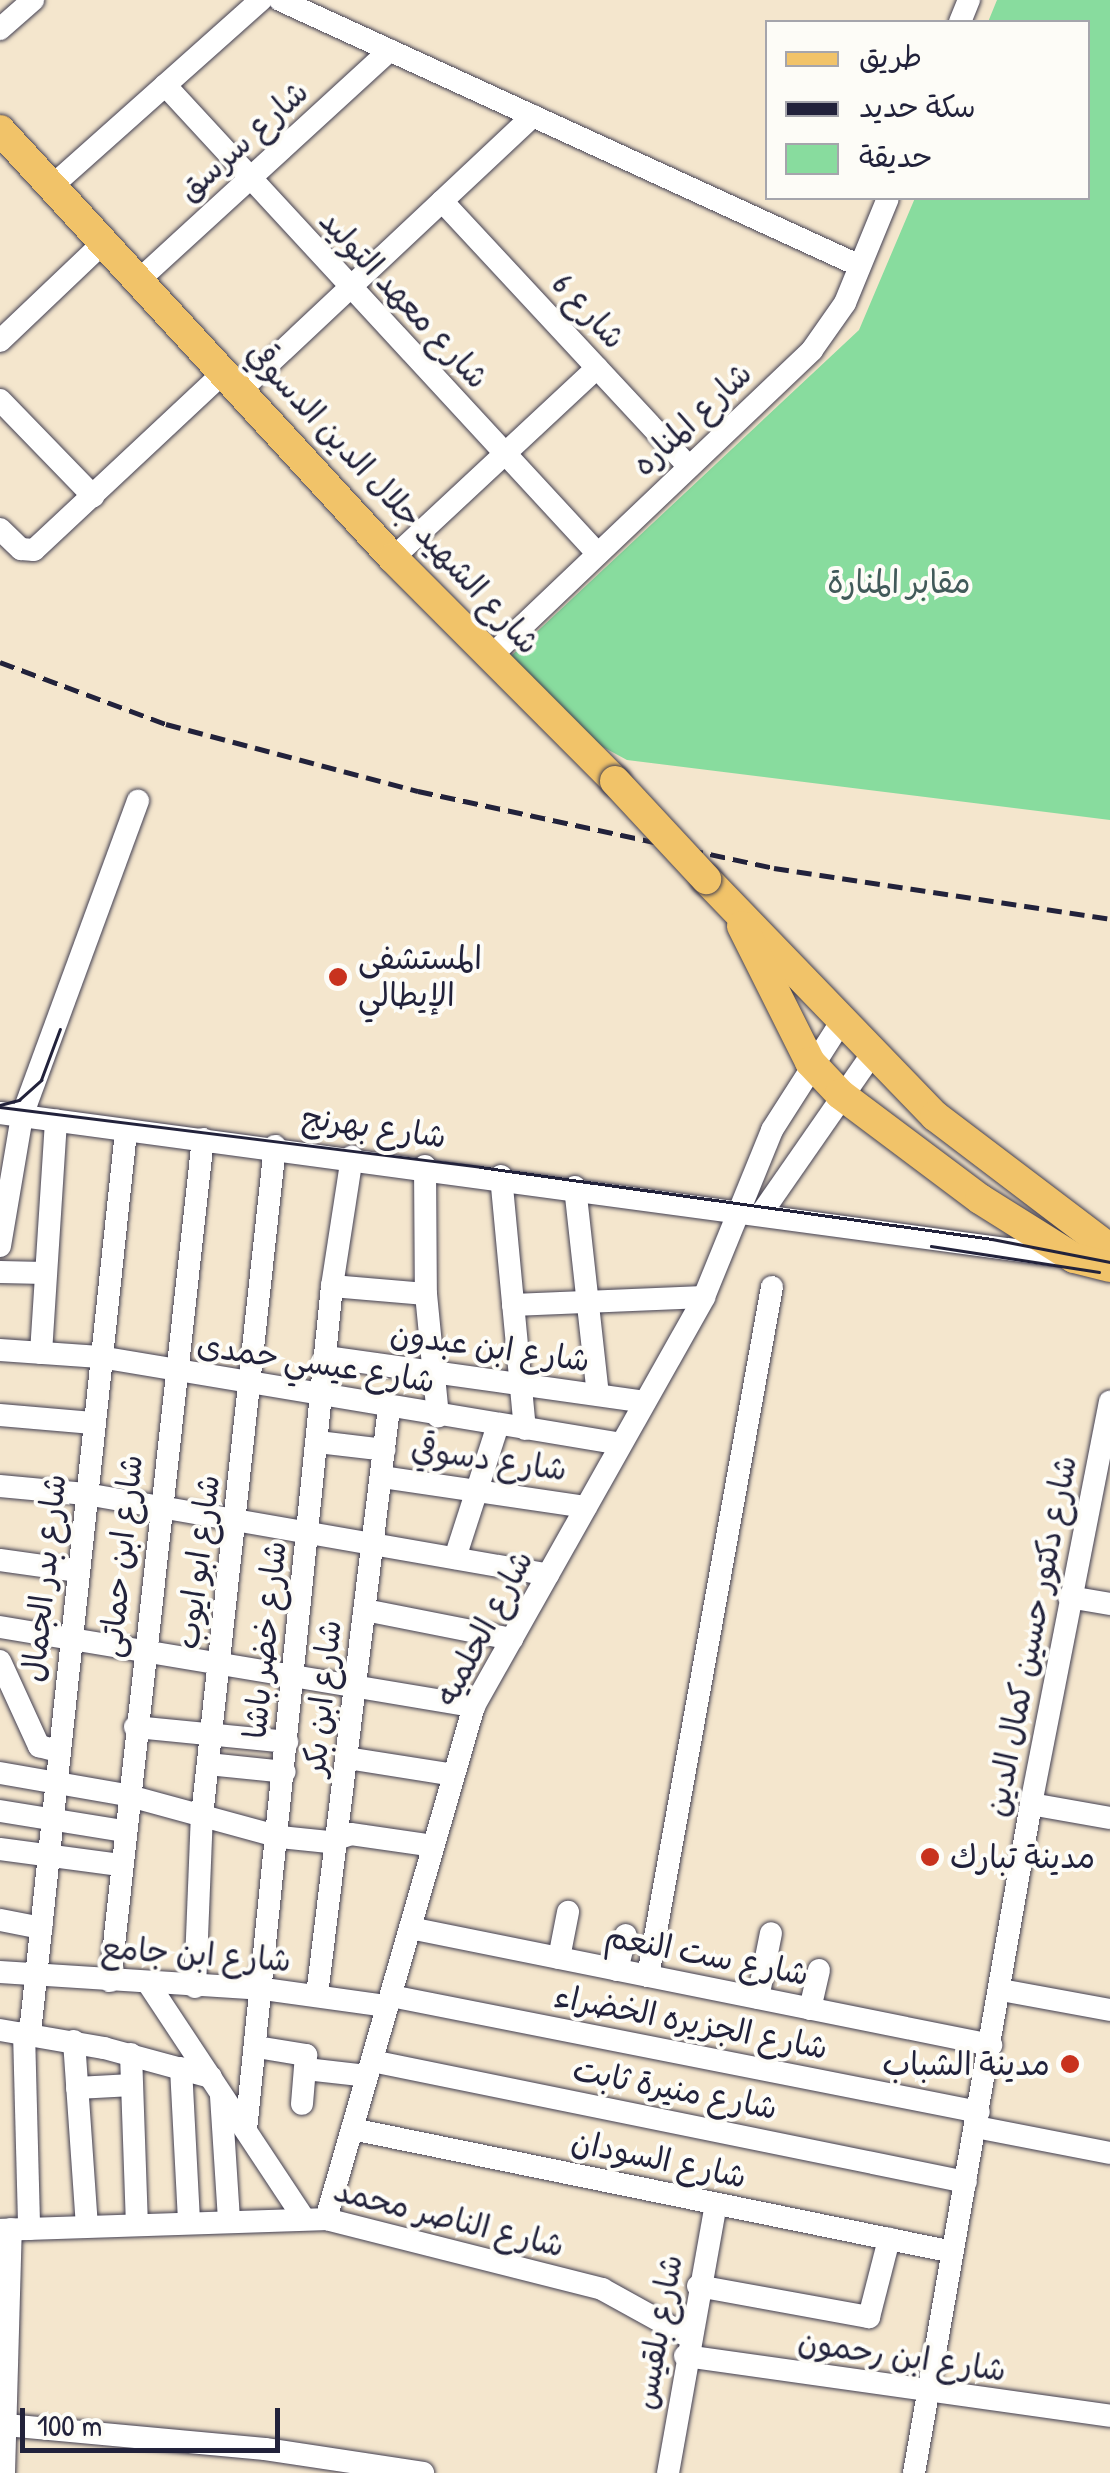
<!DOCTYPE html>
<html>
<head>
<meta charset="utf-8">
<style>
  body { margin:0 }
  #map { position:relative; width:1110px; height:2473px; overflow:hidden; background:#f4e6cd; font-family:"Patrick Hand","Playpen Sans Arabic",sans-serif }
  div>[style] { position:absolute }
  .green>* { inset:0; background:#88dc9e }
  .roads { filter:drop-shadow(0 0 2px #423f51) drop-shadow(0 0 2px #423f51) }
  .minor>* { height:22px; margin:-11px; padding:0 11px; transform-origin:11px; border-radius:11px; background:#fff }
  .major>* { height:30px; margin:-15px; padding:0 15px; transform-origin:15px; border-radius:15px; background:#f1c369 }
  .tram>* { height:2.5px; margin:-1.25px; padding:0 1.25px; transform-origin:1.25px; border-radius:1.25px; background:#22223b }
  .rail>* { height:5px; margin-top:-2.5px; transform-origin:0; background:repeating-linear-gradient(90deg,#22223b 0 15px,transparent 0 23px) }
  .bridges { filter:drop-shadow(0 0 2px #423f51) drop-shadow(0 0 2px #423f51) }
  .major-bridge>* { height:30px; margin:-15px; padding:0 15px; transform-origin:15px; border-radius:15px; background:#f1c369 }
  .dots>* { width:28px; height:28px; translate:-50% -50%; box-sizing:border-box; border:5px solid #fdfcf7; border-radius:50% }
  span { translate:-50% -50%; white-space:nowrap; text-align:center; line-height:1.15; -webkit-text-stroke:8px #fdfcf7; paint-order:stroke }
  .street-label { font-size:32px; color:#22223b }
  .park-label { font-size:32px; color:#415a59 }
  .poi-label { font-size:32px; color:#22223b }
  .left { translate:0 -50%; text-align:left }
  .right { translate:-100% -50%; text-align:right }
  .legend { position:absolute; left:765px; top:20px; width:325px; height:180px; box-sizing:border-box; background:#fdfcf7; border:2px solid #a5a5ac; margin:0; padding:12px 18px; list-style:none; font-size:30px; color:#22223b }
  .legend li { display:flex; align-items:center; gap:20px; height:50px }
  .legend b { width:50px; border:2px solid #a5a5ac }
  .scale { position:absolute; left:20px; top:2408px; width:260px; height:45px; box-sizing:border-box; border:5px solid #22223b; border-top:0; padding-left:12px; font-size:30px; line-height:35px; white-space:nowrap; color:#22223b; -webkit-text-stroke:8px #fdfcf7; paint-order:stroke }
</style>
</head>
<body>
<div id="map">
  <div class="green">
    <div style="clip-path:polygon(997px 0,1110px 0,1110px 820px,627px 760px,577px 733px,511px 656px,859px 330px,915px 198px,1088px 198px,1088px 22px,988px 22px)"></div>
  </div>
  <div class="roads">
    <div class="minor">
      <div style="left:280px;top:0;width:638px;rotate:24.64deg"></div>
      <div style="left:960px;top:22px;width:24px;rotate:-68deg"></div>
      <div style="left:0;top:29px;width:44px;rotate:-41.3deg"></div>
      <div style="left:165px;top:85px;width:638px;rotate:47.29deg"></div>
      <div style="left:51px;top:187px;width:281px;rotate:-41.7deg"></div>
      <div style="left:442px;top:201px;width:362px;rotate:47.1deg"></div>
      <div style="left:139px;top:280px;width:340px;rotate:-42.5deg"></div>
      <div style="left:0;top:341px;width:144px;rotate:-43.6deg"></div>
      <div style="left:242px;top:389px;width:399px;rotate:-43.2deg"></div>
      <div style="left:0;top:400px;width:134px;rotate:45.9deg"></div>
      <div style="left:0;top:529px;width:29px;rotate:44deg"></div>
      <div style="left:21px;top:549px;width:13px;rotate:4deg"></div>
      <div style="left:34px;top:550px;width:262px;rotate:-43.1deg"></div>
      <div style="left:393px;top:558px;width:279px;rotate:-43deg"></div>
      <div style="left:492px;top:655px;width:442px;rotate:-43.6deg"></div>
      <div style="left:812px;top:350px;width:57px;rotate:-54.9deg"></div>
      <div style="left:845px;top:303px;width:113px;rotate:-67.7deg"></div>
      <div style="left:0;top:1113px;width:1077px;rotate:7.69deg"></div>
      <div style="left:425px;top:1166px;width:128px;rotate:89.6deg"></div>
      <div style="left:426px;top:1294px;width:123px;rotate:84.4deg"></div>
      <div style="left:501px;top:1176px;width:254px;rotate:84.6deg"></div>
      <div style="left:575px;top:1187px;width:209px;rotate:83.7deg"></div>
      <div style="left:761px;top:1214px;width:195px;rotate:-55.2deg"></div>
      <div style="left:0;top:1246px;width:132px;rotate:-80.4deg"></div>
      <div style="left:22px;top:1116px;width:336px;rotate:-69.8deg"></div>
      <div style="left:0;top:1272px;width:45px;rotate:1.3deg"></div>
      <div style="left:332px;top:1286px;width:94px;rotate:4.9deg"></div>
      <div style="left:513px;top:1305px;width:191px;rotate:-2.4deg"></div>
      <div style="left:0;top:1350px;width:100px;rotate:4deg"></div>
      <div style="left:100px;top:1357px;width:528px;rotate:9.48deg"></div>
      <div style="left:41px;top:1353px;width:233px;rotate:-86.3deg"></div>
      <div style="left:326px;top:1357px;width:322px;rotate:8deg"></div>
      <div style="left:0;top:1415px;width:93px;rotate:4.9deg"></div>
      <div style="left:318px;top:1442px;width:67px;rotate:6.8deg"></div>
      <div style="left:382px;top:1477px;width:206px;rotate:8.4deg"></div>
      <div style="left:0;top:1486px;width:86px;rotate:5.3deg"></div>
      <div style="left:86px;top:1494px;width:469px;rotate:9.9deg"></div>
      <div style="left:455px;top:1558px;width:140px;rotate:-72.1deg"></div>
      <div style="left:0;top:1560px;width:79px;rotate:8deg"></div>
      <div style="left:1069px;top:1597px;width:42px;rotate:9.7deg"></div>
      <div style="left:365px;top:1610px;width:150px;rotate:11.2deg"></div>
      <div style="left:0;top:1627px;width:481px;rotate:9.5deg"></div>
      <div style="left:0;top:1661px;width:94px;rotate:65.4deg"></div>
      <div style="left:39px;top:1746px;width:20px;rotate:15deg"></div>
      <div style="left:135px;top:1727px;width:153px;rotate:5.6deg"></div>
      <div style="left:347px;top:1758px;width:108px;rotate:9deg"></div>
      <div style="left:208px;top:1764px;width:77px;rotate:5.9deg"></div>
      <div style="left:0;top:1773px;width:128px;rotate:9.9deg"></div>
      <div style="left:126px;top:1795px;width:160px;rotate:15.3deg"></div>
      <div style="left:280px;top:1837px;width:49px;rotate:5.8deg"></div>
      <div style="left:329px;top:1842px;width:23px;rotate:-20deg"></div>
      <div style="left:351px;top:1834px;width:83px;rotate:8.3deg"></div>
      <div style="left:1031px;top:1804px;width:80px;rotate:10deg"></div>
      <div style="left:0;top:1811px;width:125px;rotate:9.2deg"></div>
      <div style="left:0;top:1849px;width:121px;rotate:7.6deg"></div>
      <div style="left:0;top:1920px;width:42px;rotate:11deg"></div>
      <div style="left:410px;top:1928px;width:593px;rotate:11.39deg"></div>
      <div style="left:559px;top:1958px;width:47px;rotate:-78.9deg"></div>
      <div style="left:617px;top:1970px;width:36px;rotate:-76deg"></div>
      <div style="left:0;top:1972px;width:265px;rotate:3.7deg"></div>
      <div style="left:264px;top:1989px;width:124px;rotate:7.9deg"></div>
      <div style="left:648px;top:1976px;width:700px;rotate:-79.8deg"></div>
      <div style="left:110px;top:1981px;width:847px;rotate:-83.7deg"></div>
      <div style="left:150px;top:1986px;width:276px;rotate:56.5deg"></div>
      <div style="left:195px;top:1987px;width:171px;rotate:-87.7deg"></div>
      <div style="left:202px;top:1816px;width:674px;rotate:-83.78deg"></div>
      <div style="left:1001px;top:1990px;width:111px;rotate:10.4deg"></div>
      <div style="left:317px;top:1995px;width:591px;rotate:-83.01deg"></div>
      <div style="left:391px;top:1996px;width:599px;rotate:11.16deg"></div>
      <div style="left:758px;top:1998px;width:66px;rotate:-78.7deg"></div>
      <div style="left:810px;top:2009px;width:40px;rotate:-77deg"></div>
      <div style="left:0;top:2030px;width:106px;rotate:9.8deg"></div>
      <div style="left:104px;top:2048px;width:111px;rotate:15.2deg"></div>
      <div style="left:24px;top:2032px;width:197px;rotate:88.5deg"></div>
      <div style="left:30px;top:2033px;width:907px;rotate:-83.92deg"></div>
      <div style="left:74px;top:2041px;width:185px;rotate:86deg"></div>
      <div style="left:257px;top:2047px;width:50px;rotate:9.3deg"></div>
      <div style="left:306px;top:2055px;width:49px;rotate:94.7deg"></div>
      <div style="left:131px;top:2054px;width:170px;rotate:88deg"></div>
      <div style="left:372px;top:2061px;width:606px;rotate:11.51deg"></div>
      <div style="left:181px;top:2068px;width:153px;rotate:87deg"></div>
      <div style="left:306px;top:2069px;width:61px;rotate:6.5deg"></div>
      <div style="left:77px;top:2088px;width:55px;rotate:-3.1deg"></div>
      <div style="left:221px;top:2096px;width:124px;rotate:86.3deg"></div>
      <div style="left:976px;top:2127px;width:136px;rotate:11deg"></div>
      <div style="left:352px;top:2129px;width:613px;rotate:11.57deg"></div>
      <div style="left:246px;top:2130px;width:848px;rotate:-84.18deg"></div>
      <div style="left:332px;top:1286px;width:131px;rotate:-81.2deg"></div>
      <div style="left:326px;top:2219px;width:534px;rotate:-73.91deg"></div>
      <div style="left:474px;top:1706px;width:469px;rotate:-60.6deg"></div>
      <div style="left:704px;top:1297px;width:180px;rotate:-67.8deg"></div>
      <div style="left:772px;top:1130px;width:128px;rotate:-57.4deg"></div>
      <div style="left:0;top:2230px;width:326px;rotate:-1.9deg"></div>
      <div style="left:326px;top:2219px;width:285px;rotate:14.2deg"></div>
      <div style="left:602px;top:2289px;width:99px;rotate:28.9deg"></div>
      <div style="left:698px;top:2286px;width:174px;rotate:10.3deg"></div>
      <div style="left:869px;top:2317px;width:81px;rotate:-75.6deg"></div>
      <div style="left:685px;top:2356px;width:429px;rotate:8deg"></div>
      <div style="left:6px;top:2425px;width:260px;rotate:5.3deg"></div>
      <div style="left:265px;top:2449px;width:160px;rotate:8.6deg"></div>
      <div style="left:4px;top:2473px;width:244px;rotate:-88.4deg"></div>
      <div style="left:668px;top:2473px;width:273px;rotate:-79.9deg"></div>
      <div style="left:914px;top:2473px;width:679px;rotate:-80.08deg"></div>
      <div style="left:1031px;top:1804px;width:410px;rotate:-78.9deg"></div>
    </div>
    <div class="major">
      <div style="left:0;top:130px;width:581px;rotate:47.44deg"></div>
      <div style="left:393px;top:558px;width:315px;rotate:45.1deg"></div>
      <div style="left:706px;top:879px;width:330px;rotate:46deg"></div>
      <div style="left:935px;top:1116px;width:220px;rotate:37.2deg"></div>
      <div style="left:742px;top:926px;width:152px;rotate:63.4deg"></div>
      <div style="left:810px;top:1062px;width:44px;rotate:46.8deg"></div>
      <div style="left:840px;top:1094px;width:175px;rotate:36.9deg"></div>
      <div style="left:980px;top:1199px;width:111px;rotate:32.1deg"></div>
      <div style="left:1074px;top:1258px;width:37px;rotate:14deg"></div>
    </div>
  </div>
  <div class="tram">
    <div style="left:0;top:1105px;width:20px;rotate:-15deg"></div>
    <div style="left:19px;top:1100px;width:30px;rotate:-42deg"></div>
    <div style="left:41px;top:1080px;width:54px;rotate:-69.6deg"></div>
    <div style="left:0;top:1107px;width:484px;rotate:7.1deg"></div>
    <div style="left:480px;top:1167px;width:517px;rotate:8deg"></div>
    <div style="left:992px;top:1239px;width:120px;rotate:11deg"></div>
    <div style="left:931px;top:1246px;width:170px;rotate:8.8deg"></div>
  </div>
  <div class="rail">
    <div style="left:0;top:662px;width:177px;rotate:20.5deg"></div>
    <div style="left:166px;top:724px;width:261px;rotate:14.9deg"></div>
    <div style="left:418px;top:791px;width:364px;rotate:12.2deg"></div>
    <div style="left:774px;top:868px;width:340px;rotate:8.6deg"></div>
  </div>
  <div class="bridges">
    <div class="major-bridge">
      <div style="left:615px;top:781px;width:134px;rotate:47.1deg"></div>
    </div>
  </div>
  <div class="dots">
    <div style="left:338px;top:977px;background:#c8321e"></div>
    <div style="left:930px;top:1857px;background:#c8321e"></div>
    <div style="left:1070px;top:2064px;background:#c8321e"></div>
  </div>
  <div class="street-label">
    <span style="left:243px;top:141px;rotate:-42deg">شارع سرسق</span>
    <span style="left:404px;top:299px;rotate:47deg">شارع معهد التوليد</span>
    <span style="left:589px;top:311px;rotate:47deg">شارع 6</span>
    <span style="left:692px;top:419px;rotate:-43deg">شارع المناره</span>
    <span style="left:393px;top:498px;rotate:47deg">شارع الشهيد جلال الدين الدسوقي</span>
    <span style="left:374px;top:1127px;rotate:8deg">شارع بهرنج</span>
    <span style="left:490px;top:1347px;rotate:8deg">شارع ابن عبدون</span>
    <span style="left:316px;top:1363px;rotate:9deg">شارع عيسي حمدى</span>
    <span style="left:489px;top:1459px;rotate:8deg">شارع دسوقي</span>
    <span style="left:121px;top:1556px;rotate:-84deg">شارع ابن حماتى</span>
    <span style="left:198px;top:1562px;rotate:-83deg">شارع ابو ايوب</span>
    <span style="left:44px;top:1578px;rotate:-84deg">شارع بدر الجمال</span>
    <span style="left:484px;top:1628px;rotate:-62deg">شارع الحلميه</span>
    <span style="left:1031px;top:1636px;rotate:-79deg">شارع دكتور حسين كمال الدين</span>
    <span style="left:265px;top:1640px;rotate:-84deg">شارع خضر باشا</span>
    <span style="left:322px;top:1698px;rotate:-84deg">شارع ابن بكر</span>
    <span style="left:196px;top:1954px;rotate:4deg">شارع ابن جامع</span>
    <span style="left:707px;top:1955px;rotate:11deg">شارع ست النعم</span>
    <span style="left:691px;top:2022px;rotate:11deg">شارع الجزيره الخضراء</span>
    <span style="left:675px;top:2089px;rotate:11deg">شارع منيرة ثابت</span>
    <span style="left:659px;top:2159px;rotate:12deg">شارع السودان</span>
    <span style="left:449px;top:2218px;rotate:14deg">شارع الناصر محمد</span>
    <span style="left:658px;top:2332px;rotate:-80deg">شارع بلقيس</span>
    <span style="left:902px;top:2356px;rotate:8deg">شارع ابن رحمون</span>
  </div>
  <div class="park-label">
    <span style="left:899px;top:582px">مقابر المنارة</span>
  </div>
  <div class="poi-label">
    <span class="left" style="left:358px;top:977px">المستشفى<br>الإيطالي</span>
    <span class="left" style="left:950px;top:1857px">مدينة تبارك</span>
    <span class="right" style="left:1050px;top:2064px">مدينة الشباب</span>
  </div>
  <ul class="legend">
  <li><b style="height:12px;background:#f1c369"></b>طريق</li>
  <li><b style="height:12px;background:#22223b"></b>سكة حديد</li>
  <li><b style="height:28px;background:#88dc9e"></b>حديقة</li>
  </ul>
  <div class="scale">100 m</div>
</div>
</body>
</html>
